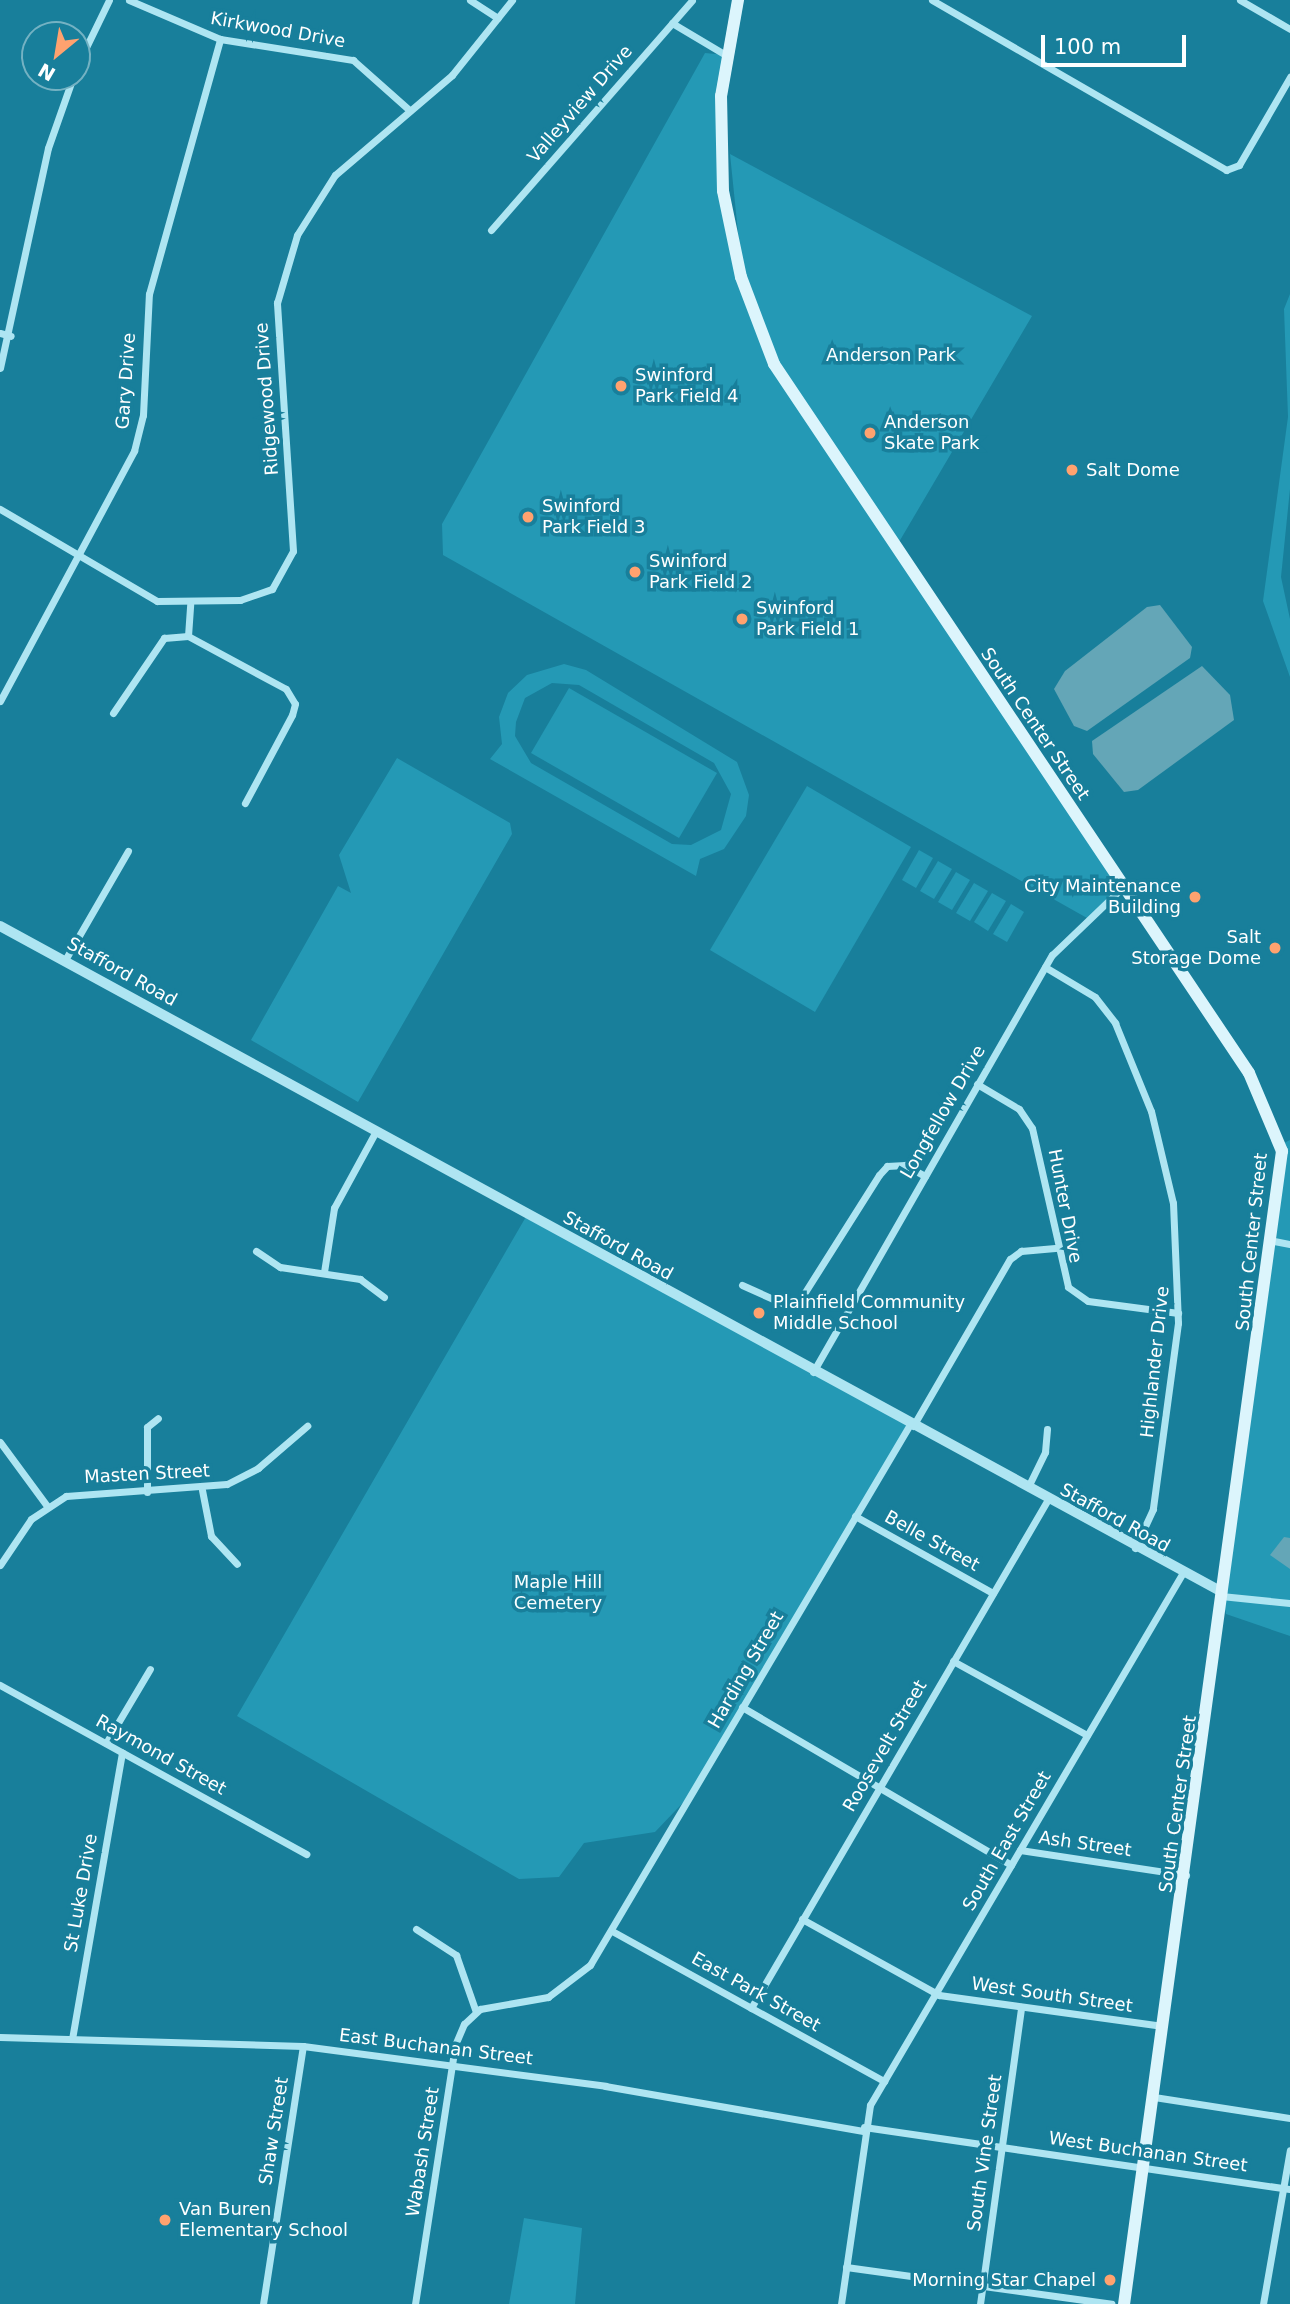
<!DOCTYPE html>
<html>
<head>
<meta charset="utf-8">
<style>
  body { margin:0 }
  #map { position:relative; width:1290px; height:2304px; overflow:hidden; background:#187f9b; font-family:"DejaVu Sans",sans-serif }
  div>[style] { position:absolute }
  .green>* { inset:0; background:#2499b5 }
  .water>* { inset:0; background:#64a6b7 }
  .minor>* { height:7px; margin:-3.5px; padding:0 3.5px; transform-origin:3.5px; border-radius:3.5px; background:#aee5f2 }
  .tertiary>* { height:10px; margin:-5px; padding:0 5px; transform-origin:5px; border-radius:5px; background:#aee5f2 }
  .secondary>* { height:12px; margin:-6px; padding:0 6px; transform-origin:6px; border-radius:6px; background:#dcf5fc }
  .dots>* { width:19px; height:19px; translate:-50% -50%; box-sizing:border-box; border:4px solid #187f9b; border-radius:50% }
  span { translate:-50% -50%; white-space:nowrap; text-align:center; line-height:1.15; -webkit-text-stroke:7px #187f9b; paint-order:stroke }
  .street-label { font-size:18px; color:#fff }
  .park-label { font-size:18px; color:#f9feff }
  .poi-label { font-size:18px; color:#fff }
  .left { translate:0 -50%; text-align:left }
  .right { translate:-100% -50%; text-align:right }
  .north { position:absolute; left:21px; top:21px; width:70px; height:70px; box-sizing:border-box; background:#187f9b; border:2px solid #74b2c3; border-radius:50%; rotate:210deg; font-size:19px; font-weight:700; line-height:28px; text-align:center; color:#fff }
  .north::after { content:''; display:block; margin:auto; width:24px; height:32px; background:#ffa26f; clip-path:polygon(50% 0,100% 100%,50% 72%,0 100%) }
  .scale { position:absolute; left:1041px; top:35px; width:145px; height:32px; box-sizing:border-box; border:4px solid #fff; border-top:0; padding-left:9px; font-size:21px; line-height:24px; white-space:nowrap; color:#fff; -webkit-text-stroke:5px #187f9b; paint-order:stroke }
</style>
</head>
<body>
<div id="map">
  <div class="green">
    <div style="clip-path:polygon(705px 53px,726px 55px,720px 140px,743px 281px,730px 154px,1032px 316px,899px 542px,1124px 886px,1087px 918px,443px 555px,442px 524px)"></div>
    <div style="clip-path:polygon(1290px 294px,1290px 489px,1281px 577px,1290px 619px,1290px 677px,1263px 601px,1288px 417px,1284px 309px)"></div>
    <div style="clip-path:polygon(evenodd,564px 664px,586px 670px,737px 762px,749px 795px,746px 816px,724px 849px,700px 859px,696px 876px,490px 759px,502px 744px,499px 717px,508px 693px,527px 675px,564px 664px,552px 683px,579px 685px,714px 763px,731px 794px,721px 830px,691px 845px,672px 844px,531px 763px,515px 736px,516px 722px,525px 698px,552px 683px)"></div>
    <div style="clip-path:polygon(569px 688px,717px 773px,679px 838px,531px 753px)"></div>
    <div style="clip-path:polygon(397px 758px,510px 823px,512px 834px,358px 1102px,251px 1040px,338px 886px,351px 893px,339px 855px)"></div>
    <div style="clip-path:polygon(807px 786px,911px 847px,815px 1012px,710px 950px)"></div>
    <div style="clip-path:polygon(919px 850px,933px 858px,916px 888px,902px 880px)"></div>
    <div style="clip-path:polygon(938px 861px,952px 869px,934px 899px,920px 891px)"></div>
    <div style="clip-path:polygon(956px 872px,970px 880px,952px 910px,938px 902px)"></div>
    <div style="clip-path:polygon(974px 883px,988px 891px,970px 921px,956px 913px)"></div>
    <div style="clip-path:polygon(992px 893px,1006px 901px,988px 931px,974px 922px)"></div>
    <div style="clip-path:polygon(1011px 904px,1024px 912px,1007px 942px,993px 934px)"></div>
    <div style="clip-path:polygon(1290px 1140px,1290px 1636px,1226px 1614px,1222px 1592px,1280px 1145px)"></div>
    <div style="clip-path:polygon(527px 1215px,909px 1426px,697px 1788px,655px 1832px,584px 1843px,559px 1877px,519px 1879px,237px 1716px)"></div>
    <div style="clip-path:polygon(524px 2218px,582px 2228px,575px 2304px,509px 2304px)"></div>
  </div>
  <div class="water">
    <div style="clip-path:polygon(1160px 605px,1192px 647px,1190px 658px,1087px 731px,1074px 726px,1054px 689px,1065px 671px,1147px 607px)"></div>
    <div style="clip-path:polygon(1202px 666px,1230px 695px,1234px 720px,1138px 790px,1124px 792px,1093px 754px,1092px 741px)"></div>
    <div style="clip-path:polygon(1284px 1537px,1290px 1538px,1290px 1569px,1270px 1555px)"></div>
  </div>
  <div class="minor">
    <div style="left:129px;top:0;width:99px;rotate:23.2deg"></div>
    <div style="left:220px;top:39px;width:135px;rotate:9deg"></div>
    <div style="left:353px;top:60px;width:74px;rotate:41.7deg"></div>
    <div style="left:470px;top:0;width:33px;rotate:33deg"></div>
    <div style="left:932px;top:0;width:340px;rotate:30deg"></div>
    <div style="left:1226px;top:170px;width:14px;rotate:-21deg"></div>
    <div style="left:1239px;top:165px;width:102px;rotate:-59.9deg"></div>
    <div style="left:1240px;top:0;width:58px;rotate:30.1deg"></div>
    <div style="left:672px;top:23px;width:63px;rotate:30.7deg"></div>
    <div style="left:77px;top:66px;width:73px;rotate:-64.1deg"></div>
    <div style="left:491px;top:230px;width:305px;rotate:-48.8deg"></div>
    <div style="left:0;top:333px;width:11px;rotate:15deg"></div>
    <div style="left:0;top:368px;width:225px;rotate:-77.7deg"></div>
    <div style="left:48px;top:148px;width:75px;rotate:-70.6deg"></div>
    <div style="left:0;top:509px;width:182px;rotate:30.4deg"></div>
    <div style="left:157px;top:601px;width:83px;rotate:-0.7deg"></div>
    <div style="left:240px;top:600px;width:34px;rotate:-19deg"></div>
    <div style="left:272px;top:589px;width:43px;rotate:-61.1deg"></div>
    <div style="left:293px;top:551px;width:249px;rotate:-93.7deg"></div>
    <div style="left:277px;top:303px;width:71px;rotate:-73.6deg"></div>
    <div style="left:297px;top:235px;width:71px;rotate:-57.7deg"></div>
    <div style="left:335px;top:175px;width:154px;rotate:-40.5deg"></div>
    <div style="left:452px;top:75px;width:96px;rotate:-51.3deg"></div>
    <div style="left:188px;top:636px;width:32px;rotate:-86deg"></div>
    <div style="left:0;top:701px;width:284px;rotate:-61.8deg"></div>
    <div style="left:134px;top:451px;width:37px;rotate:-76deg"></div>
    <div style="left:143px;top:415px;width:121px;rotate:-87.2deg"></div>
    <div style="left:149px;top:294px;width:265px;rotate:-74.4deg"></div>
    <div style="left:113px;top:713px;width:91px;rotate:-55.8deg"></div>
    <div style="left:164px;top:638px;width:24px;rotate:-5deg"></div>
    <div style="left:188px;top:636px;width:111px;rotate:28.4deg"></div>
    <div style="left:286px;top:689px;width:17px;rotate:59deg"></div>
    <div style="left:295px;top:704px;width:11px;rotate:105deg"></div>
    <div style="left:292px;top:715px;width:100px;rotate:118.1deg"></div>
    <div style="left:65px;top:960px;width:126px;rotate:-60deg"></div>
    <div style="left:1045px;top:967px;width:58px;rotate:31deg"></div>
    <div style="left:1095px;top:997px;width:33px;rotate:52deg"></div>
    <div style="left:1115px;top:1023px;width:95px;rotate:67.8deg"></div>
    <div style="left:1151px;top:1111px;width:95px;rotate:76.6deg"></div>
    <div style="left:1173px;top:1203px;width:120px;rotate:87.6deg"></div>
    <div style="left:1178px;top:1323px;width:188px;rotate:97.7deg"></div>
    <div style="left:1153px;top:1509px;width:43px;rotate:114.8deg"></div>
    <div style="left:977px;top:1084px;width:49px;rotate:30.8deg"></div>
    <div style="left:1019px;top:1109px;width:23px;rotate:56deg"></div>
    <div style="left:1032px;top:1128px;width:163px;rotate:77.2deg"></div>
    <div style="left:1068px;top:1287px;width:24px;rotate:35deg"></div>
    <div style="left:1088px;top:1301px;width:91px;rotate:7.6deg"></div>
    <div style="left:1274px;top:1241px;width:16px;rotate:11deg"></div>
    <div style="left:256px;top:1251px;width:29px;rotate:34deg"></div>
    <div style="left:280px;top:1267px;width:81px;rotate:8.5deg"></div>
    <div style="left:360px;top:1279px;width:30px;rotate:37deg"></div>
    <div style="left:324px;top:1272px;width:65px;rotate:-81.1deg"></div>
    <div style="left:334px;top:1208px;width:88px;rotate:-61.4deg"></div>
    <div style="left:742px;top:1285px;width:46px;rotate:24.3deg"></div>
    <div style="left:784px;top:1304px;width:16px;rotate:-14deg"></div>
    <div style="left:800px;top:1300px;width:148px;rotate:-57.7deg"></div>
    <div style="left:879px;top:1175px;width:12px;rotate:-48deg"></div>
    <div style="left:887px;top:1166px;width:18px;rotate:-3deg"></div>
    <div style="left:905px;top:1165px;width:23px;rotate:29deg"></div>
    <div style="left:813px;top:1372px;width:481px;rotate:-60.2deg"></div>
    <div style="left:1052px;top:955px;width:100px;rotate:-43.8deg"></div>
    <div style="left:913px;top:1426px;width:193px;rotate:-59.9deg"></div>
    <div style="left:1010px;top:1259px;width:14px;rotate:-36deg"></div>
    <div style="left:1021px;top:1251px;width:37px;rotate:-5deg"></div>
    <div style="left:0;top:1442px;width:79px;rotate:53.7deg"></div>
    <div style="left:1028px;top:1487px;width:39px;rotate:-64deg"></div>
    <div style="left:1045px;top:1452px;width:23px;rotate:-85deg"></div>
    <div style="left:202px;top:1490px;width:47px;rotate:78.9deg"></div>
    <div style="left:211px;top:1536px;width:38px;rotate:47deg"></div>
    <div style="left:147px;top:1492px;width:65px;rotate:-90deg"></div>
    <div style="left:147px;top:1427px;width:14px;rotate:-39deg"></div>
    <div style="left:855px;top:1516px;width:158px;rotate:29.2deg"></div>
    <div style="left:0;top:1565px;width:55px;rotate:-56deg"></div>
    <div style="left:31px;top:1519px;width:42px;rotate:-33.3deg"></div>
    <div style="left:66px;top:1496px;width:161px;rotate:-4.3deg"></div>
    <div style="left:227px;top:1484px;width:35px;rotate:-27deg"></div>
    <div style="left:258px;top:1468px;width:65px;rotate:-40.6deg"></div>
    <div style="left:1221px;top:1596px;width:69px;rotate:5.8deg"></div>
    <div style="left:953px;top:1661px;width:153px;rotate:28.9deg"></div>
    <div style="left:0;top:1685px;width:350px;rotate:28.9deg"></div>
    <div style="left:742px;top:1707px;width:312px;rotate:30.4deg"></div>
    <div style="left:106px;top:1743px;width:86px;rotate:-59.3deg"></div>
    <div style="left:1020px;top:1850px;width:168px;rotate:8.6deg"></div>
    <div style="left:802px;top:1919px;width:157px;rotate:29deg"></div>
    <div style="left:939px;top:1995px;width:226px;rotate:7.9deg"></div>
    <div style="left:416px;top:1929px;width:48px;rotate:33deg"></div>
    <div style="left:456px;top:1955px;width:60px;rotate:70.7deg"></div>
    <div style="left:612px;top:1931px;width:311px;rotate:28.9deg"></div>
    <div style="left:751px;top:2008px;width:587px;rotate:-59.72deg"></div>
    <div style="left:0;top:2037px;width:303px;rotate:1.7deg"></div>
    <div style="left:303px;top:2046px;width:305px;rotate:7.5deg"></div>
    <div style="left:605px;top:2086px;width:262px;rotate:9.9deg"></div>
    <div style="left:72px;top:2039px;width:291px;rotate:-80.1deg"></div>
    <div style="left:1154px;top:2097px;width:138px;rotate:8.8deg"></div>
    <div style="left:864px;top:2127px;width:430px;rotate:8.3deg"></div>
    <div style="left:846px;top:2267px;width:268px;rotate:7.9deg"></div>
    <div style="left:263px;top:2304px;width:261px;rotate:-81.2deg"></div>
    <div style="left:415px;top:2304px;width:262px;rotate:-81.2deg"></div>
    <div style="left:455px;top:2045px;width:23px;rotate:-67deg"></div>
    <div style="left:464px;top:2024px;width:22px;rotate:-43deg"></div>
    <div style="left:480px;top:2009px;width:69px;rotate:-10deg"></div>
    <div style="left:548px;top:1997px;width:53px;rotate:-37.3deg"></div>
    <div style="left:590px;top:1965px;width:626px;rotate:-59.38deg"></div>
    <div style="left:841px;top:2304px;width:201px;rotate:-81.7deg"></div>
    <div style="left:870px;top:2105px;width:616px;rotate:-59.56deg"></div>
    <div style="left:980px;top:2304px;width:300px;rotate:-82.1deg"></div>
    <div style="left:1263px;top:2304px;width:156px;rotate:-80.1deg"></div>
  </div>
  <div class="tertiary">
    <div style="left:0;top:926px;width:1392px;rotate:28.59deg"></div>
  </div>
  <div class="secondary">
    <div style="left:738px;top:0;width:97px;rotate:100deg"></div>
    <div style="left:721px;top:96px;width:95px;rotate:88.8deg"></div>
    <div style="left:723px;top:191px;width:88px;rotate:78.2deg"></div>
    <div style="left:741px;top:277px;width:93px;rotate:69.2deg"></div>
    <div style="left:774px;top:364px;width:853px;rotate:56.18deg"></div>
    <div style="left:1249px;top:1073px;width:85px;rotate:67.1deg"></div>
    <div style="left:1282px;top:1151px;width:1164px;rotate:97.8deg"></div>
  </div>
  <div class="dots">
    <div style="left:621px;top:386px;background:#ffa26f"></div>
    <div style="left:870px;top:433px;background:#ffa26f"></div>
    <div style="left:1072px;top:470px;background:#ffa26f"></div>
    <div style="left:528px;top:517px;background:#ffa26f"></div>
    <div style="left:635px;top:572px;background:#ffa26f"></div>
    <div style="left:742px;top:619px;background:#ffa26f"></div>
    <div style="left:1195px;top:897px;background:#ffa26f"></div>
    <div style="left:1275px;top:948px;background:#ffa26f"></div>
    <div style="left:759px;top:1313px;background:#ffa26f"></div>
    <div style="left:165px;top:2220px;background:#ffa26f"></div>
    <div style="left:1110px;top:2280px;background:#ffa26f"></div>
  </div>
  <div class="street-label">
    <span style="left:278px;top:30px;rotate:10deg">Kirkwood Drive</span>
    <span style="left:580px;top:104px;rotate:-49deg">Valleyview Drive</span>
    <span style="left:126px;top:381px;rotate:-86deg">Gary Drive</span>
    <span style="left:267px;top:399px;rotate:-94deg">Ridgewood Drive</span>
    <span style="left:1035px;top:724px;rotate:56deg">South Center Street</span>
    <span style="left:122px;top:972px;rotate:29deg">Stafford Road</span>
    <span style="left:943px;top:1112px;rotate:-60deg">Longfellow Drive</span>
    <span style="left:1065px;top:1206px;rotate:79deg">Hunter Drive</span>
    <span style="left:1252px;top:1242px;rotate:-84deg">South Center Street</span>
    <span style="left:618px;top:1246px;rotate:29deg">Stafford Road</span>
    <span style="left:1155px;top:1362px;rotate:-84deg">Highlander Drive</span>
    <span style="left:147px;top:1474px;rotate:-3deg">Masten Street</span>
    <span style="left:1115px;top:1518px;rotate:29deg">Stafford Road</span>
    <span style="left:932px;top:1541px;rotate:29deg">Belle Street</span>
    <span style="left:746px;top:1670px;rotate:-60deg">Harding Street</span>
    <span style="left:885px;top:1746px;rotate:-60deg">Roosevelt Street</span>
    <span style="left:161px;top:1755px;rotate:29deg">Raymond Street</span>
    <span style="left:1178px;top:1804px;rotate:-82deg">South Center Street</span>
    <span style="left:1007px;top:1841px;rotate:-60deg">South East Street</span>
    <span style="left:1085px;top:1844px;rotate:8deg">Ash Street</span>
    <span style="left:81px;top:1893px;rotate:-80deg">St Luke Drive</span>
    <span style="left:756px;top:1992px;rotate:29deg">East Park Street</span>
    <span style="left:1052px;top:1995px;rotate:8deg">West South Street</span>
    <span style="left:436px;top:2047px;rotate:7deg">East Buchanan Street</span>
    <span style="left:274px;top:2131px;rotate:-81deg">Shaw Street</span>
    <span style="left:423px;top:2152px;rotate:-81deg">Wabash Street</span>
    <span style="left:1148px;top:2152px;rotate:8deg">West Buchanan Street</span>
    <span style="left:985px;top:2153px;rotate:-82deg">South Vine Street</span>
  </div>
  <div class="park-label">
    <span style="left:891px;top:355px">Anderson Park</span>
    <span style="left:558px;top:1593px">Maple Hill<br>Cemetery</span>
  </div>
  <div class="poi-label">
    <span class="left" style="left:635px;top:386px">Swinford<br>Park Field 4</span>
    <span class="left" style="left:884px;top:433px">Anderson<br>Skate Park</span>
    <span class="left" style="left:1086px;top:470px">Salt Dome</span>
    <span class="left" style="left:542px;top:517px">Swinford<br>Park Field 3</span>
    <span class="left" style="left:649px;top:572px">Swinford<br>Park Field 2</span>
    <span class="left" style="left:756px;top:619px">Swinford<br>Park Field 1</span>
    <span class="right" style="left:1181px;top:897px">City Maintenance<br>Building</span>
    <span class="right" style="left:1261px;top:948px">Salt<br>Storage Dome</span>
    <span class="left" style="left:773px;top:1313px">Plainfield Community<br>Middle School</span>
    <span class="left" style="left:179px;top:2220px">Van Buren<br>Elementary School</span>
    <span class="right" style="left:1096px;top:2280px">Morning Star Chapel</span>
  </div>
  <div class="north">N</div>
  <div class="scale">100 m</div>
</div>
</body>
</html>
